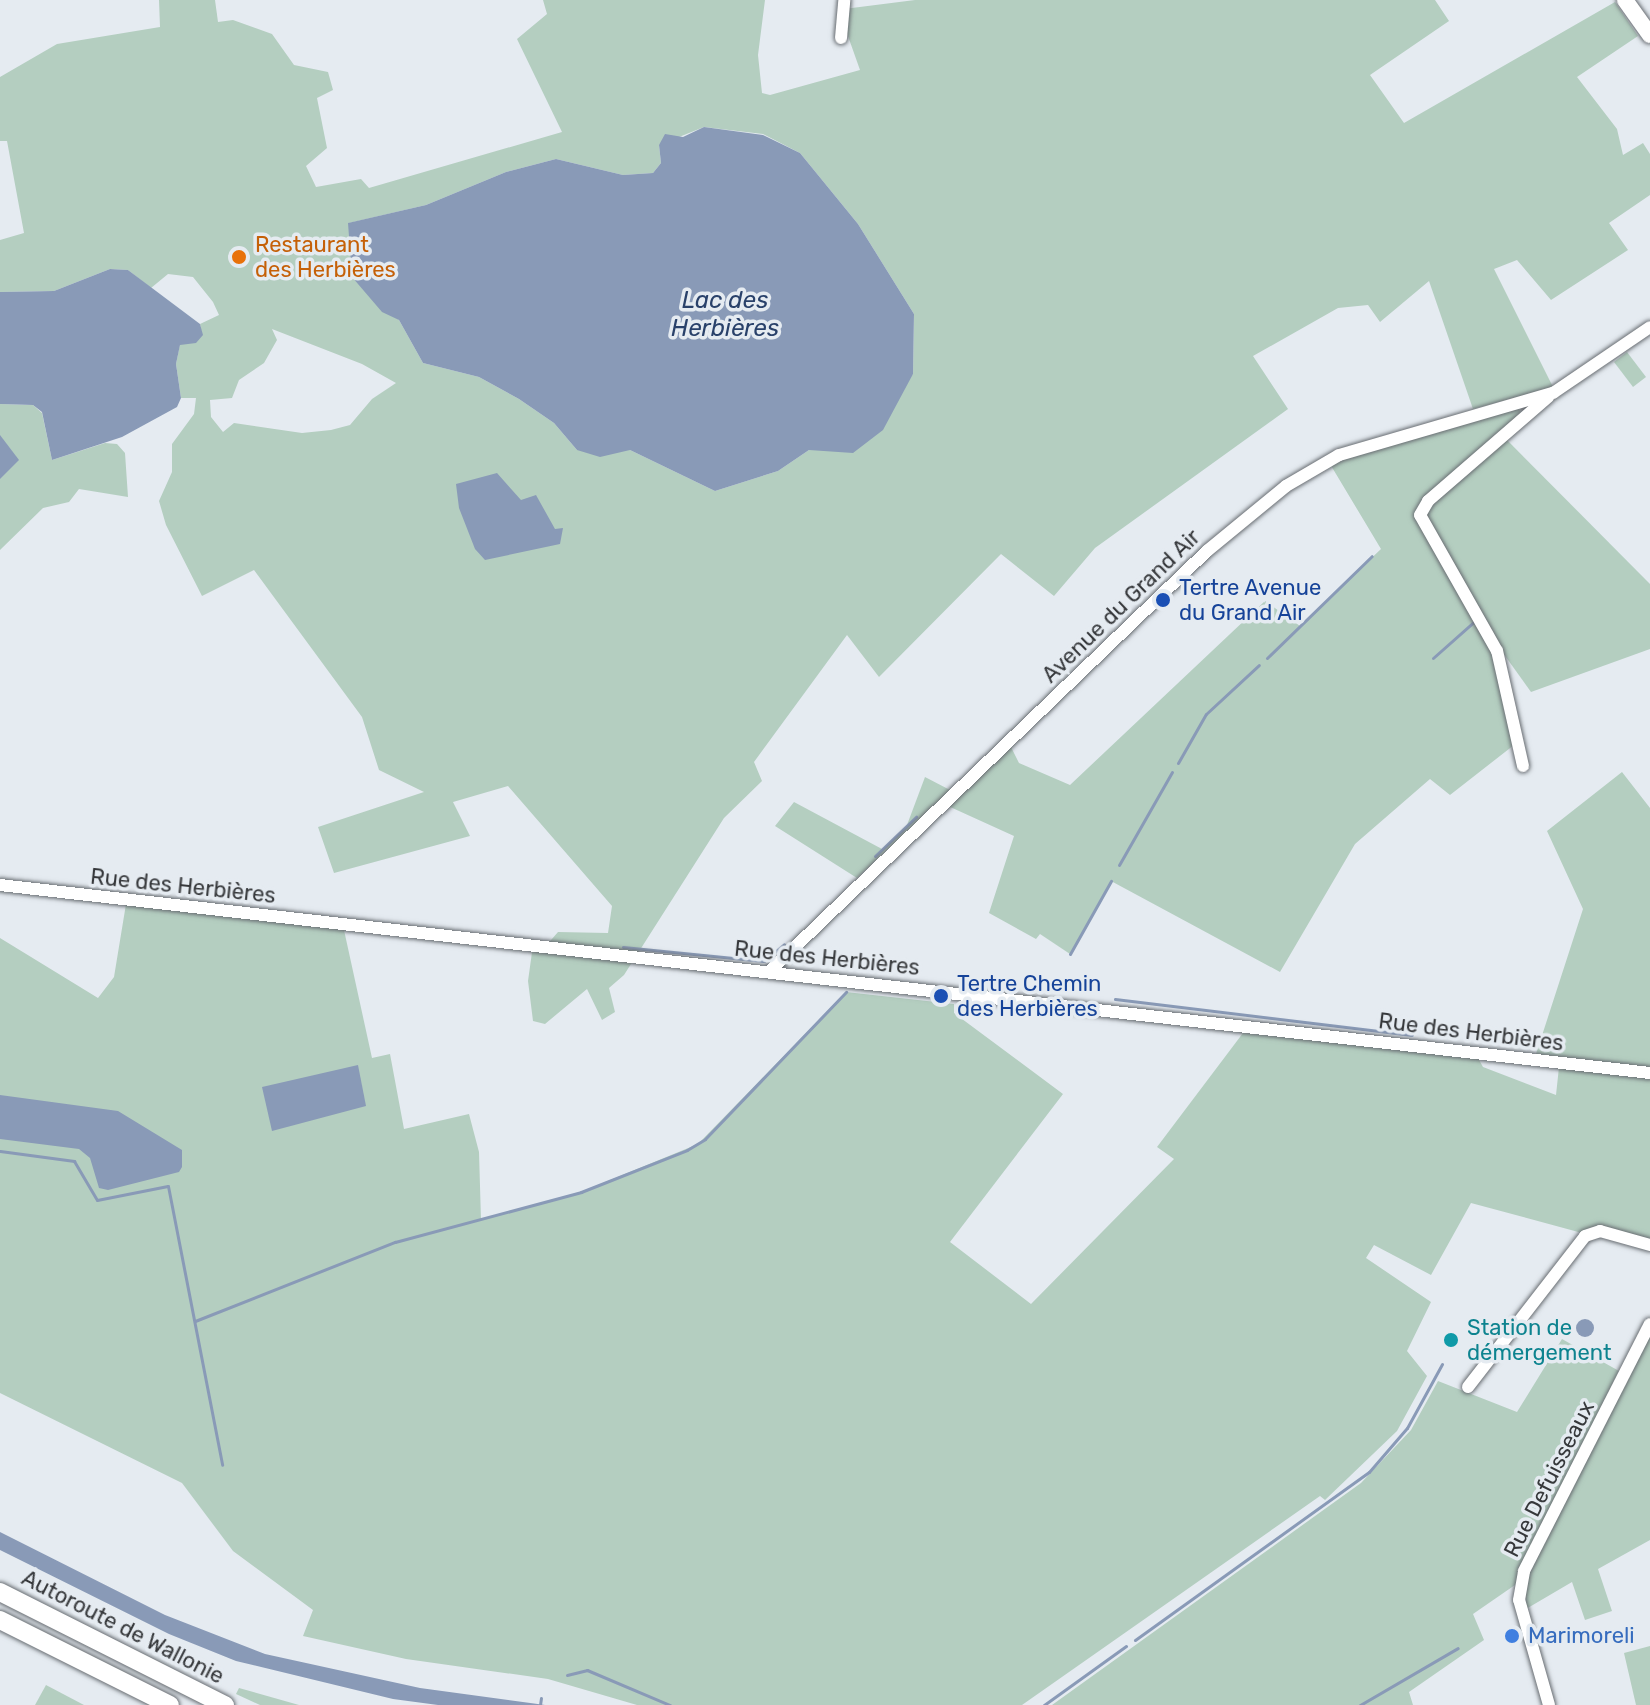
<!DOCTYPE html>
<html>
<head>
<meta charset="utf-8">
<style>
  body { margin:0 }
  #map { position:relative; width:1650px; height:1705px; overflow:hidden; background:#e5ebf1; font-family:Rubik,sans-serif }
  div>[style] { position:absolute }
  .green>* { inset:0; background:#b4cec0 }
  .water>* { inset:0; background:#899ab7 }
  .round { border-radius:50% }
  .stream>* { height:3px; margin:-1.5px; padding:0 1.5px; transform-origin:1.5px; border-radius:1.5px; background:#899ab7 }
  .roads { filter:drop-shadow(0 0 2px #686d72) drop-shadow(0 0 2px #686d72) }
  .minor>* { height:12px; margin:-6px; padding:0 6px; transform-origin:6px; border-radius:6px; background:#fff }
  .major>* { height:16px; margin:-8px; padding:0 8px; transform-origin:8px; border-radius:8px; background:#fff }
  .highway>* { height:18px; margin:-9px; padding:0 9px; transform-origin:9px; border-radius:9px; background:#fff }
  .dots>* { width:22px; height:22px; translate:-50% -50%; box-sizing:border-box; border:4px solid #e5ebf1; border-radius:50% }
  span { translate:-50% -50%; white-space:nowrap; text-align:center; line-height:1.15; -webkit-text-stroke:7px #e5ebf1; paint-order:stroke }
  .food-label { font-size:22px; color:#c56008 }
  .left { translate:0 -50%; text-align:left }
  .transit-label { font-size:22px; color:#164399 }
  .street-label { font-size:22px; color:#36383b }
  .culture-label { font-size:22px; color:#0d838f }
  .shop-label { font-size:22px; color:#366cbe }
  .water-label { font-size:24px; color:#29416a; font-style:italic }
</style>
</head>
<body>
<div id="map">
  <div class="green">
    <div style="clip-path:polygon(evenodd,159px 0,215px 0,218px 22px,233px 20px,272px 34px,294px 65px,328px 72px,333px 90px,317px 98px,327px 148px,306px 166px,316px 187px,361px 179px,369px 188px,562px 132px,517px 39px,547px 14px,543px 0,765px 0,758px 55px,762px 93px,770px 95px,860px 70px,843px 22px,844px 9px,915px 0,1435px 0,1449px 21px,1370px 75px,1404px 123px,1615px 2px,1638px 36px,1577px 77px,1617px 129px,1623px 155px,1643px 143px,1650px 154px,1650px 195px,1609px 223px,1628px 250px,1551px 300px,1517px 260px,1494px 269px,1553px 387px,1473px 409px,1429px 281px,1380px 322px,1368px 305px,1338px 308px,1253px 356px,1288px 409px,1095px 548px,1054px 596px,1001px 554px,879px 677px,847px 635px,754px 762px,762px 781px,724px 818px,624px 975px,609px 988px,615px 1012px,602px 1020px,587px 989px,545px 1024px,533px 1021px,528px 981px,533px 945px,545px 947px,558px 932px,608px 933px,612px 906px,508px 786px,453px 802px,470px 836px,334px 873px,318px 827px,424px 792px,379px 770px,362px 717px,254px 570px,202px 596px,166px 525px,159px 501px,172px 472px,172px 444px,194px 414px,196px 398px,181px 398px,176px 364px,180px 344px,202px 335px,200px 324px,219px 315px,213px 302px,193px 277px,168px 274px,151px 288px,128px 270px,110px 269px,54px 291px,0 292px,0 240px,24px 233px,7px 141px,0 141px,0 77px,57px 44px,160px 27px,159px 0,704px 127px,763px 134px,800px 153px,858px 224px,914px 314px,913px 374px,827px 448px,809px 450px,778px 471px,715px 491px,630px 450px,577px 450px,554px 423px,519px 399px,479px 377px,423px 363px,399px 320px,352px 277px,349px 223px,426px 205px,506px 172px,556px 159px,623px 175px,653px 173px,661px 163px,659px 145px,704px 127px,159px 0,272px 329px,362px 364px,396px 383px,372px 399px,350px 425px,331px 430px,302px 433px,234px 423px,223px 432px,211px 417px,210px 400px,232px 398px,239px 380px,264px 363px,277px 340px,272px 329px)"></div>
    <div style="clip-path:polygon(1627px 352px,1646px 377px,1633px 387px,1614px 362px)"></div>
    <div style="clip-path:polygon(0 404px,33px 405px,42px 413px,52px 460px,105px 443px,117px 444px,125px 453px,128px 497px,79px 489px,69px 502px,43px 508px,0 550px)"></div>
    <div style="clip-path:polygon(1518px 407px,1522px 415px,1429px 497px,1418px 522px,1491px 648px,1514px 745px,1450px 795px,1430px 779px,1355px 844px,1280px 972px,1111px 881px,1070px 954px,1040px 934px,1036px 939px,989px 913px,1014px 836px,948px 806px,1011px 747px,1019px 763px,1070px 785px,1265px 601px,1300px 626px,1381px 549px,1330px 464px)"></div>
    <div style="clip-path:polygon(1506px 439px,1650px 584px,1650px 649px,1531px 692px,1493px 639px,1424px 511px)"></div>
    <div style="clip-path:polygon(1622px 772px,1650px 808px,1650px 1067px,1536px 1054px,1583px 909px,1547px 831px)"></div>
    <div style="clip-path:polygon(925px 777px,950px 790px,857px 878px,775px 826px,794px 802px,882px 849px,907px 825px)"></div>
    <div style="clip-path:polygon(126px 904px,344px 930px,372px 1058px,390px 1054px,404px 1129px,469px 1114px,479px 1152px,481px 1220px,581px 1192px,698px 1144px,846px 992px,954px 1004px,954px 1013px,1063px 1094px,950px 1242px,1031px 1304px,1174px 1159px,1157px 1147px,1243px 1033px,1478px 1058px,1483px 1067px,1556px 1095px,1559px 1067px,1650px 1078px,1650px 1241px,1592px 1227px,1582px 1233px,1471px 1203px,1431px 1275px,1374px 1245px,1366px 1258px,1431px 1302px,1407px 1351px,1427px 1376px,1397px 1431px,1325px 1500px,1320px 1496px,1022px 1705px,637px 1705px,548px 1679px,406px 1659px,303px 1636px,313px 1610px,233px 1551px,182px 1483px,0 1393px,0 938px,98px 998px,114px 977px)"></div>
    <div style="clip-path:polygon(1650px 1332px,1650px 1540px,1598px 1569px,1612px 1611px,1585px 1620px,1572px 1582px,1526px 1609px,1526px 1579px)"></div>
    <div style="clip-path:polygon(1562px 1339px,1619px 1371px,1515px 1585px,1473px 1614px,1484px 1640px,1409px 1692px,1413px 1705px,1052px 1705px,1361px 1483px,1411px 1430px,1438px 1381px,1517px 1412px)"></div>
    <div style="clip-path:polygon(1650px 1646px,1650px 1705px,1636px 1705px,1624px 1653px)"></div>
    <div style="clip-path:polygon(46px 1685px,84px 1705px,35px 1705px)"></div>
    <div style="clip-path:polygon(239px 1688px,299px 1705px,260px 1705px,236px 1694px)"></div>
  </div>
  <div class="water">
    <div style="clip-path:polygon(704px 127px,763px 135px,800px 153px,858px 224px,914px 314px,913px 374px,883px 430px,853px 453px,809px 450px,778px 471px,715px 491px,630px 450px,600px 457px,577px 450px,554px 423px,519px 399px,479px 377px,423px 363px,399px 320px,382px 312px,352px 277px,348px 223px,426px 205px,506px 172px,556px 159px,623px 175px,653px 173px,661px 163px,659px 145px,665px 134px,683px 137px)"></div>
    <div style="clip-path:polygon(110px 269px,128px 270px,200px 324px,203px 335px,196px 343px,180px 345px,176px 364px,181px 398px,177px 407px,122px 437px,52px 460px,42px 412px,33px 405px,0 404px,0 292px,54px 291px)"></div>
    <div style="clip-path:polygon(0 435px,19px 460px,0 479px)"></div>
    <div style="clip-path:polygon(497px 473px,521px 500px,536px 495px,555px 529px,563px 528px,560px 544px,485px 560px,475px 549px,459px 508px,456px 484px)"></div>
    <div style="clip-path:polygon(358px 1065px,366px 1106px,272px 1131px,262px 1087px)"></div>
    <div style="clip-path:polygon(0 1095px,118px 1111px,182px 1150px,182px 1167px,179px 1172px,108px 1190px,99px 1188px,90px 1158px,79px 1149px,0 1139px)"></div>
    <div class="round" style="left:1576px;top:1319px;width:18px;height:18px"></div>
    <div style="clip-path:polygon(0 1532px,165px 1615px,265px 1654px,420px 1688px,545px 1705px,438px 1705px,393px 1699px,236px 1661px,169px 1634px,0 1550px)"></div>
  </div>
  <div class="stream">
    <div style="left:1267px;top:658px;width:146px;rotate:-44.2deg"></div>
    <div style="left:1433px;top:658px;width:59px;rotate:-41.6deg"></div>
    <div style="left:1178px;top:763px;width:56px;rotate:-60.3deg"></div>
    <div style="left:1206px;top:714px;width:72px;rotate:-42.8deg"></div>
    <div style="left:875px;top:856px;width:57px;rotate:-43.6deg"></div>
    <div style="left:1119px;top:865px;width:107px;rotate:-60.3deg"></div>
    <div style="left:623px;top:947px;width:142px;rotate:5.7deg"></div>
    <div style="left:764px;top:961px;width:26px;rotate:-40deg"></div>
    <div style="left:1070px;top:954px;width:84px;rotate:-60.7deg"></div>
    <div style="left:1115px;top:999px;width:299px;rotate:6.9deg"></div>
    <div style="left:0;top:1151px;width:75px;rotate:7.7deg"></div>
    <div style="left:74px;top:1161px;width:45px;rotate:59.5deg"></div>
    <div style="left:97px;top:1200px;width:72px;rotate:-11.2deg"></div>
    <div style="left:168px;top:1186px;width:284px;rotate:79deg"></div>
    <div style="left:195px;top:1321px;width:215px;rotate:-21.6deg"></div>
    <div style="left:395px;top:1242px;width:193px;rotate:-15deg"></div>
    <div style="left:581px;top:1192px;width:114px;rotate:-21.6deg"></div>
    <div style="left:687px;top:1150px;width:21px;rotate:-31deg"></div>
    <div style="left:705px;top:1139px;width:204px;rotate:-46.2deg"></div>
    <div style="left:1135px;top:1640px;width:288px;rotate:-35.7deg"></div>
    <div style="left:1369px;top:1472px;width:58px;rotate:-49.2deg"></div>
    <div style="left:1407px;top:1428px;width:73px;rotate:-61.3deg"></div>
    <div style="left:567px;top:1675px;width:21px;rotate:-14deg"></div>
    <div style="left:587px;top:1670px;width:90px;rotate:22.9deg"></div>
    <div style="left:540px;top:1705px;width:7px;rotate:-82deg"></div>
    <div style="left:1044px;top:1705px;width:101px;rotate:-35.7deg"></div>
    <div style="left:1360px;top:1705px;width:113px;rotate:-30.2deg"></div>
  </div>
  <div class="roads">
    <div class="minor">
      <div style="left:841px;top:38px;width:38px;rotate:-85deg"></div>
      <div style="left:1523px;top:766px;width:118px;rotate:-102.7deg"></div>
      <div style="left:1497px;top:651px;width:156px;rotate:-119.5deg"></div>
      <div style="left:1420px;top:515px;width:16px;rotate:-60deg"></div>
      <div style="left:1428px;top:501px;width:159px;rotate:-40.9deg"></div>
      <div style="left:0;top:885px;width:1661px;rotate:6.5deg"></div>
      <div style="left:769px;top:972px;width:608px;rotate:-43.87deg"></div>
      <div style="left:1207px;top:551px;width:102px;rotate:-39.4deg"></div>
      <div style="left:1286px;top:486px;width:61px;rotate:-30.3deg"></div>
      <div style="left:1339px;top:455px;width:223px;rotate:-16.2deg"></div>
      <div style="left:1553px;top:393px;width:117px;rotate:-34.2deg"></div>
      <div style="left:1468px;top:1387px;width:191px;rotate:-52.2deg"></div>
      <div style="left:1585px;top:1236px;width:16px;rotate:-18deg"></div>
      <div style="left:1600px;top:1231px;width:52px;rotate:15.6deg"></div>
      <div style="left:1549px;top:1705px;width:109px;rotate:-105.9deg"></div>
      <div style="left:1519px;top:1600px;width:29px;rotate:-80deg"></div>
      <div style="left:1524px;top:1571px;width:277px;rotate:-63deg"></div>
    </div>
    <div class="major">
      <div style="left:1625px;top:0;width:43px;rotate:54.5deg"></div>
    </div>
    <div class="highway">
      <div style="left:0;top:1592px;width:252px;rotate:26.7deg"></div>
      <div style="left:0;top:1620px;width:190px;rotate:26.6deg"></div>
    </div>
  </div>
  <div class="dots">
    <div style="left:239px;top:257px;background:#e8710a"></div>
    <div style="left:1163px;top:600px;background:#1a4fb4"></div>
    <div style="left:941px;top:996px;background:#1a4fb4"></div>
    <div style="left:1451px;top:1340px;background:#0f9aa8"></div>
    <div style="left:1512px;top:1636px;background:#3f7fe0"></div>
  </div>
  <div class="food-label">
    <span class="left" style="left:255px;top:257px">Restaurant<br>des Herbières</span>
  </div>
  <div class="transit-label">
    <span class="left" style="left:1179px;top:600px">Tertre Avenue<br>du Grand Air</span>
    <span class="left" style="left:957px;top:996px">Tertre Chemin<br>des Herbières</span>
  </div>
  <div class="street-label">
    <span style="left:1121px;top:606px;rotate:-44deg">Avenue du Grand Air</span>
    <span style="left:183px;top:886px;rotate:6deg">Rue des Herbières</span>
    <span style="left:827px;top:958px;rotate:6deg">Rue des Herbières</span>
    <span style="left:1471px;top:1032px;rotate:7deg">Rue des Herbières</span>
    <span style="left:1549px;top:1479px;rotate:-63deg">Rue Defuisseaux</span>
    <span style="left:123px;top:1627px;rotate:27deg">Autoroute de Wallonie</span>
  </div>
  <div class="culture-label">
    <span class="left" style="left:1467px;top:1340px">Station de<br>démergement</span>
  </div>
  <div class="shop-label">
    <span class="left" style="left:1528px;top:1636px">Marimoreli</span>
  </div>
  <div class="water-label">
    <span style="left:725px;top:315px">Lac des<br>Herbières</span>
  </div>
</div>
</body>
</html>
